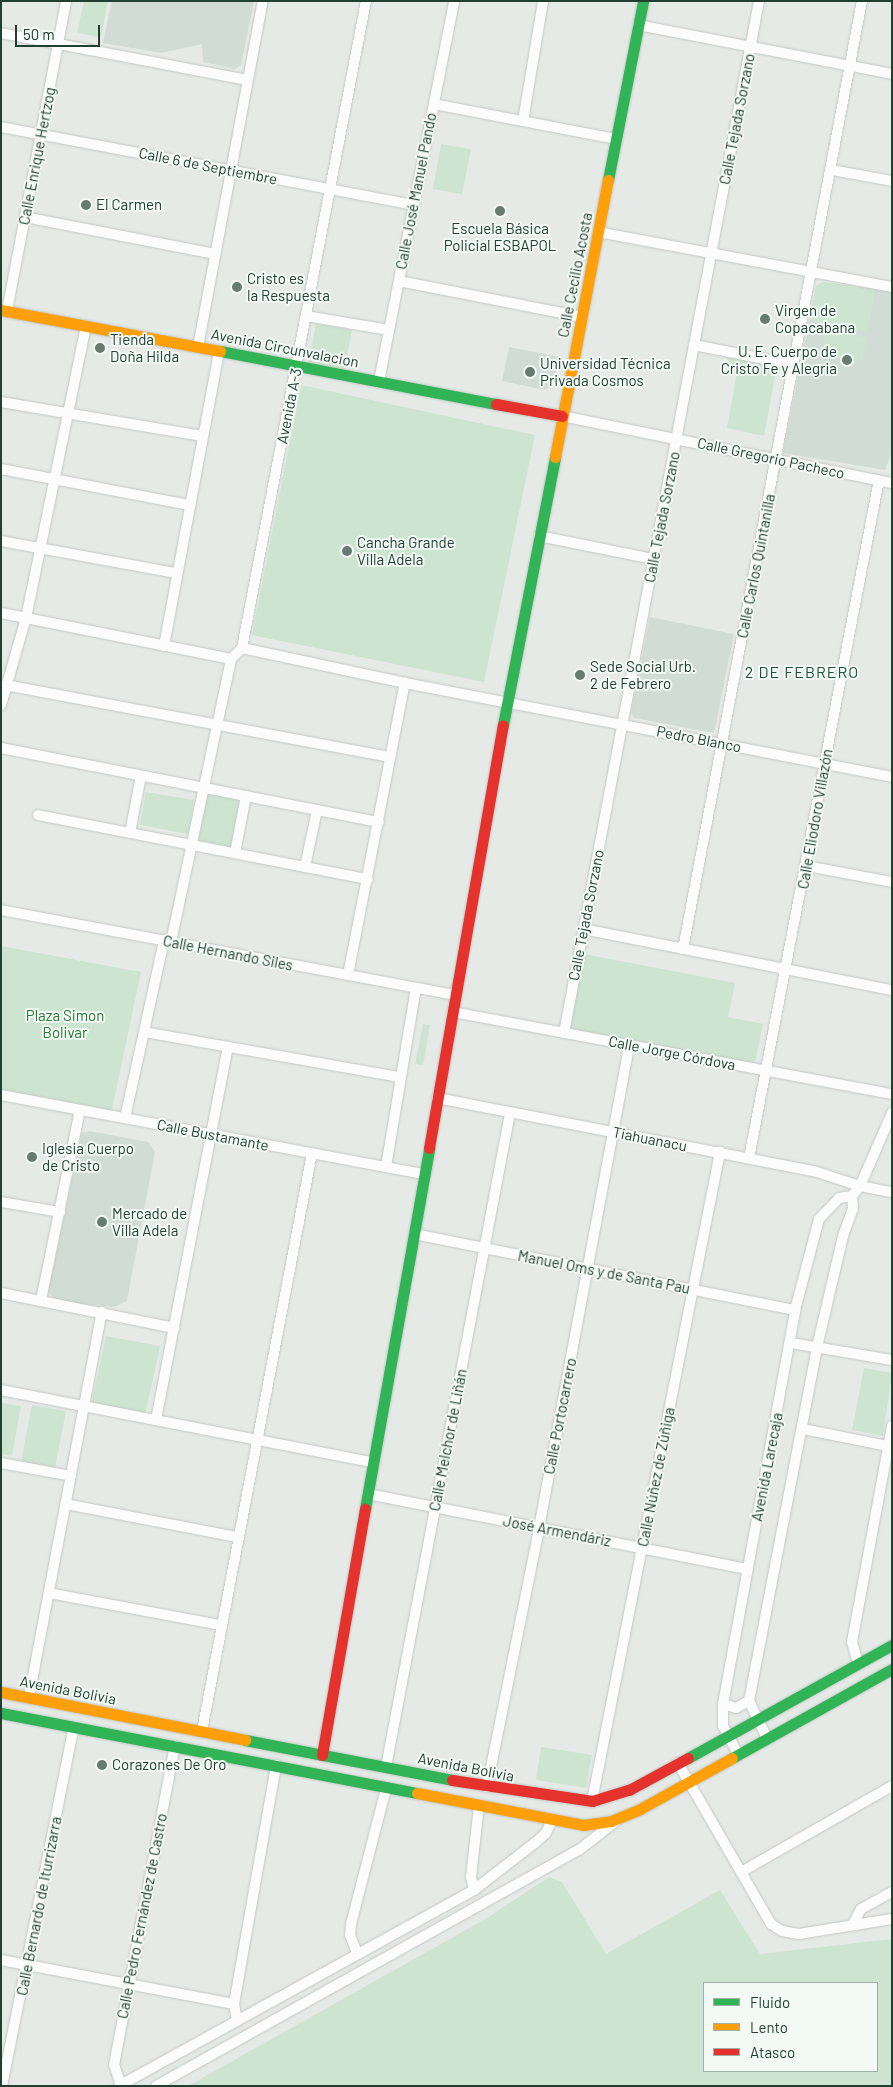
<!DOCTYPE html>
<html>
<head>
<meta charset="utf-8">
<style>
  body { margin:0 }
  #map { position:relative; width:893px; height:2087px; overflow:hidden; background:#e5eae7; font-family:Barlow,sans-serif }
  div>[style] { position:absolute }
  .built>* { inset:0; background:#d2dcd6 }
  .green>* { inset:0; background:#cde4d0 }
  .roads { filter:drop-shadow(0 0 1px #c2c7c4) drop-shadow(0 0 1px #c2c7c4) }
  .street>* { height:10px; margin:-5px; padding:0 5px; transform-origin:5px; border-radius:5px; background:#fbfcfb }
  .fast>* { height:11px; margin:-5.5px; padding:0 5.5px; transform-origin:5.5px; border-radius:5.5px; background:#30b455 }
  .slow>* { height:11px; margin:-5.5px; padding:0 5.5px; transform-origin:5.5px; border-radius:5.5px; background:#ff9f0a }
  .jam>* { height:11px; margin:-5.5px; padding:0 5.5px; transform-origin:5.5px; border-radius:5.5px; background:#e5322d }
  .dots>* { width:14px; height:14px; translate:-50% -50%; box-sizing:border-box; border:2px solid #f3f9f5; border-radius:50% }
  span { translate:-50% -50%; white-space:nowrap; text-align:center; line-height:1.15; -webkit-text-stroke:4px #f3f9f5; paint-order:stroke }
  .street-label { font-size:15px; color:#214031 }
  .poi-label { font-size:15px; color:#214031 }
  .left { translate:0 -50%; text-align:left }
  .right { translate:-100% -50%; text-align:right }
  .park-label { font-size:15px; color:#297937 }
  .neighbourhood-label { font-size:16px; color:#1c533a; letter-spacing:1px }
  .frame { position:absolute; inset:0; border:2px solid #214031; pointer-events:none }
  .legend { position:absolute; left:703px; top:1982px; width:175px; height:90px; box-sizing:border-box; background:#f3f9f5; border:1px solid #9fafa7; margin:0; padding:6px 9px; list-style:none; font-size:15px; color:#214031 }
  .legend li { display:flex; align-items:center; gap:10px; height:25px }
  .legend b { width:25px; border:1px solid #9fafa7 }
  .scale { position:absolute; left:15px; top:25px; width:85px; height:22px; box-sizing:border-box; border:2px solid #214031; border-top:0; padding-left:6px; font-size:15px; line-height:18px; white-space:nowrap; color:#214031; -webkit-text-stroke:4px #f3f9f5; paint-order:stroke }
</style>
</head>
<body>
<div id="map">
  <div class="built">
    <div style="clip-path:polygon(112px 1px,254px 1px,241px 65px,235px 69px,203px 62px,202px 44px,161px 53px,103px 43px)"></div>
    <div style="clip-path:polygon(823px 282px,892px 292px,892px 452px,885px 470px,783px 453px,816px 286px)"></div>
    <div style="clip-path:polygon(509px 347px,560px 357px,553px 385px,545px 390px,502px 381px)"></div>
    <div style="clip-path:polygon(650px 617px,734px 634px,714px 733px,634px 718px,631px 713px)"></div>
    <div style="clip-path:polygon(90px 1131px,148px 1142px,155px 1152px,127px 1301px,114px 1307px,57px 1301px,48px 1292px,82px 1133px)"></div>
  </div>
  <div class="green">
    <div style="clip-path:polygon(84px 1px,108px 1px,101px 37px,77px 33px)"></div>
    <div style="clip-path:polygon(441px 144px,471px 149px,462px 194px,433px 189px)"></div>
    <div style="clip-path:polygon(823px 282px,875px 289px,868px 332px,810px 320px,816px 286px)"></div>
    <div style="clip-path:polygon(316px 324px,352px 330px,344px 372px,307px 368px)"></div>
    <div style="clip-path:polygon(826px 330px,867px 338px,862px 361px,822px 354px)"></div>
    <div style="clip-path:polygon(725px 356px,777px 365px,764px 436px,727px 428px,737px 373px)"></div>
    <div style="clip-path:polygon(301px 385px,535px 435px,484px 682px,252px 635px)"></div>
    <div style="clip-path:polygon(206px 791px,244px 798px,233px 850px,195px 843px)"></div>
    <div style="clip-path:polygon(146px 792px,194px 800px,188px 834px,140px 825px)"></div>
    <div style="clip-path:polygon(1px 946px,141px 972px,110px 1119px,1px 1096px)"></div>
    <div style="clip-path:polygon(584px 954px,735px 983px,728px 1017px,763px 1024px,753px 1073px,568px 1038px)"></div>
    <div style="clip-path:polygon(423px 1024px,430px 1025px,423px 1065px,415px 1064px)"></div>
    <div style="clip-path:polygon(106px 1336px,160px 1346px,145px 1415px,91px 1406px)"></div>
    <div style="clip-path:polygon(864px 1368px,892px 1373px,883px 1436px,852px 1430px)"></div>
    <div style="clip-path:polygon(1px 1403px,21px 1406px,12px 1456px,1px 1454px)"></div>
    <div style="clip-path:polygon(32px 1405px,66px 1411px,55px 1468px,21px 1462px)"></div>
    <div style="clip-path:polygon(541px 1747px,592px 1755px,586px 1788px,536px 1780px)"></div>
    <div style="clip-path:polygon(evenodd,549px 1877px,562px 1882px,606px 1954px,720px 1890px,760px 1954px,892px 1939px,892px 2086px,188px 2086px,487px 1918px,549px 1877px,704px 1983px,877px 1983px,877px 2071px,704px 2071px,704px 1983px)"></div>
  </div>
  <div class="roads">
    <div class="street">
      <div style="left:638px;top:25px;width:259px;rotate:10.9deg"></div>
      <div style="left:1px;top:33px;width:251px;rotate:10.8deg"></div>
      <div style="left:434px;top:104px;width:185px;rotate:10.9deg"></div>
      <div style="left:523px;top:121px;width:122px;rotate:-80.5deg"></div>
      <div style="left:1px;top:127px;width:420px;rotate:10.7deg"></div>
      <div style="left:832px;top:170px;width:61px;rotate:10.4deg"></div>
      <div style="left:25px;top:217px;width:194px;rotate:11deg"></div>
      <div style="left:598px;top:232px;width:299px;rotate:10.6deg"></div>
      <div style="left:399px;top:281px;width:187px;rotate:11.1deg"></div>
      <div style="left:7px;top:311px;width:316px;rotate:-79.2deg"></div>
      <div style="left:306px;top:316px;width:84px;rotate:9.6deg"></div>
      <div style="left:694px;top:345px;width:103px;rotate:11.2deg"></div>
      <div style="left:198px;top:347px;width:352px;rotate:-79.4deg"></div>
      <div style="left:379px;top:381px;width:387px;rotate:-78.8deg"></div>
      <div style="left:1px;top:402px;width:204px;rotate:9.6deg"></div>
      <div style="left:562px;top:416px;width:337px;rotate:11.5deg"></div>
      <div style="left:1px;top:469px;width:191px;rotate:10.8deg"></div>
      <div style="left:539px;top:536px;width:116px;rotate:11.4deg"></div>
      <div style="left:1px;top:541px;width:178px;rotate:10.4deg"></div>
      <div style="left:1px;top:613px;width:235px;rotate:11.3deg"></div>
      <div style="left:164px;top:646px;width:300px;rotate:-79.4deg"></div>
      <div style="left:242px;top:648px;width:167px;rotate:12.1deg"></div>
      <div style="left:405px;top:683px;width:496px;rotate:10.9deg"></div>
      <div style="left:231px;top:659px;width:16px;rotate:-45deg"></div>
      <div style="left:242px;top:648px;width:659px;rotate:-79.15deg"></div>
      <div style="left:5px;top:685px;width:392px;rotate:10.6deg"></div>
      <div style="left:1px;top:705px;width:91px;rotate:-74deg"></div>
      <div style="left:26px;top:618px;width:298px;rotate:-78.4deg"></div>
      <div style="left:1px;top:748px;width:385px;rotate:11.1deg"></div>
      <div style="left:38px;top:815px;width:336px;rotate:11deg"></div>
      <div style="left:130px;top:833px;width:58px;rotate:-79.1deg"></div>
      <div style="left:235px;top:853px;width:58px;rotate:-79.1deg"></div>
      <div style="left:807px;top:866px;width:86px;rotate:10.7deg"></div>
      <div style="left:305px;top:867px;width:58px;rotate:-78.1deg"></div>
      <div style="left:1px;top:910px;width:463px;rotate:10.6deg"></div>
      <div style="left:583px;top:929px;width:315px;rotate:11.2deg"></div>
      <div style="left:171px;top:942px;width:289px;rotate:-78deg"></div>
      <div style="left:683px;top:949px;width:965px;rotate:-79.31deg"></div>
      <div style="left:348px;top:975px;width:298px;rotate:-79deg"></div>
      <div style="left:453px;top:1012px;width:447px;rotate:10.6deg"></div>
      <div style="left:144px;top:1032px;width:259px;rotate:10deg"></div>
      <div style="left:564px;top:1033px;width:1050px;rotate:-79.3deg"></div>
      <div style="left:1px;top:1095px;width:430px;rotate:10.6deg"></div>
      <div style="left:437px;top:1098px;width:384px;rotate:11deg"></div>
      <div style="left:814px;top:1171px;width:48px;rotate:18.1deg"></div>
      <div style="left:860px;top:1186px;width:33px;rotate:11deg"></div>
      <div style="left:125px;top:1118px;width:182px;rotate:-77.6deg"></div>
      <div style="left:749px;top:1158px;width:690px;rotate:-79.15deg"></div>
      <div style="left:386px;top:1167px;width:181px;rotate:-80.5deg"></div>
      <div style="left:1px;top:1202px;width:60px;rotate:9.6deg"></div>
      <div style="left:414px;top:1234px;width:389px;rotate:11.3deg"></div>
      <div style="left:1px;top:1293px;width:177px;rotate:11.4deg"></div>
      <div style="left:41px;top:1300px;width:194px;rotate:-78.4deg"></div>
      <div style="left:791px;top:1343px;width:102px;rotate:9.6deg"></div>
      <div style="left:1px;top:1390px;width:379px;rotate:11deg"></div>
      <div style="left:156px;top:1420px;width:380px;rotate:-79.1deg"></div>
      <div style="left:803px;top:1429px;width:87px;rotate:11.3deg"></div>
      <div style="left:1px;top:1463px;width:71px;rotate:10.5deg"></div>
      <div style="left:368px;top:1494px;width:385px;rotate:11.2deg"></div>
      <div style="left:66px;top:1504px;width:175px;rotate:10.9deg"></div>
      <div style="left:49px;top:1593px;width:174px;rotate:10.6deg"></div>
      <div style="left:858px;top:1663px;width:22px;rotate:-106deg"></div>
      <div style="left:852px;top:1642px;width:220px;rotate:-79.5deg"></div>
      <div style="left:29px;top:1697px;width:392px;rotate:-79.3deg"></div>
      <div style="left:723px;top:1704px;width:14px;rotate:17deg"></div>
      <div style="left:736px;top:1708px;width:15px;rotate:-28deg"></div>
      <div style="left:202px;top:1731px;width:588px;rotate:-79.22deg"></div>
      <div style="left:767px;top:1738px;width:41px;rotate:-115.9deg"></div>
      <div style="left:749px;top:1701px;width:360px;rotate:-79.1deg"></div>
      <div style="left:817px;top:1347px;width:114px;rotate:-76.8deg"></div>
      <div style="left:843px;top:1236px;width:29px;rotate:-70deg"></div>
      <div style="left:853px;top:1209px;width:13px;rotate:-94deg"></div>
      <div style="left:738px;top:1754px;width:32px;rotate:-118deg"></div>
      <div style="left:723px;top:1726px;width:22px;rotate:-90deg"></div>
      <div style="left:723px;top:1704px;width:401px;rotate:-79.6deg"></div>
      <div style="left:795px;top:1310px;width:94px;rotate:-75.2deg"></div>
      <div style="left:819px;top:1219px;width:29px;rotate:-46deg"></div>
      <div style="left:839px;top:1198px;width:13px;rotate:-9deg"></div>
      <div style="left:852px;top:1196px;width:13px;rotate:-51deg"></div>
      <div style="left:860px;top:1186px;width:80px;rotate:-66.3deg"></div>
      <div style="left:678px;top:1763px;width:186px;rotate:60deg"></div>
      <div style="left:771px;top:1924px;width:13px;rotate:32deg"></div>
      <div style="left:782px;top:1931px;width:17px;rotate:10deg"></div>
      <div style="left:799px;top:1934px;width:94px;rotate:-9.2deg"></div>
      <div style="left:386px;top:1767px;width:666px;rotate:-79.26deg"></div>
      <div style="left:487px;top:1787px;width:264px;rotate:-78.6deg"></div>
      <div style="left:539px;top:1528px;width:491px;rotate:-79.4deg"></div>
      <div style="left:592px;top:1801px;width:662px;rotate:-78.84deg"></div>
      <div style="left:741px;top:1872px;width:174px;rotate:-29.7deg"></div>
      <div style="left:474px;top:1890px;width:13px;rotate:-103deg"></div>
      <div style="left:471px;top:1877px;width:71px;rotate:-83.6deg"></div>
      <div style="left:853px;top:1924px;width:17px;rotate:-62deg"></div>
      <div style="left:861px;top:1909px;width:35px;rotate:-29deg"></div>
      <div style="left:357px;top:1953px;width:19px;rotate:-111deg"></div>
      <div style="left:350px;top:1935px;width:11px;rotate:-85deg"></div>
      <div style="left:351px;top:1924px;width:139px;rotate:-75.5deg"></div>
      <div style="left:1px;top:1960px;width:237px;rotate:10.7deg"></div>
      <div style="left:237px;top:2021px;width:17px;rotate:-100deg"></div>
      <div style="left:234px;top:2004px;width:243px;rotate:-80deg"></div>
      <div style="left:121px;top:2085px;width:21px;rotate:-109deg"></div>
      <div style="left:114px;top:2065px;width:325px;rotate:-79.2deg"></div>
      <div style="left:2px;top:2086px;width:366px;rotate:-78.7deg"></div>
      <div style="left:119px;top:2086px;width:406px;rotate:-28.9deg"></div>
      <div style="left:474px;top:1890px;width:78px;rotate:-37.7deg"></div>
      <div style="left:536px;top:1842px;width:13px;rotate:-42deg"></div>
      <div style="left:546px;top:1833px;width:14px;rotate:-65deg"></div>
      <div style="left:156px;top:2086px;width:484px;rotate:-29.2deg"></div>
      <div style="left:579px;top:1850px;width:47px;rotate:-38.1deg"></div>
    </div>
    <div class="fast">
      <div style="left:608px;top:180px;width:182px;rotate:-78.9deg"></div>
      <div style="left:220px;top:351px;width:281px;rotate:10.9deg"></div>
      <div style="left:503px;top:725px;width:273px;rotate:-79deg"></div>
      <div style="left:365px;top:1509px;width:367px;rotate:-79.9deg"></div>
      <div style="left:1px;top:1713px;width:424px;rotate:10.9deg"></div>
      <div style="left:245px;top:1740px;width:211px;rotate:10.9deg"></div>
      <div style="left:688px;top:1758px;width:233px;rotate:-29deg"></div>
      <div style="left:732px;top:1758px;width:183px;rotate:-29.1deg"></div>
    </div>
    <div class="slow">
      <div style="left:1px;top:310px;width:223px;rotate:10.6deg"></div>
      <div style="left:555px;top:457px;width:282px;rotate:-79.2deg"></div>
      <div style="left:1px;top:1692px;width:249px;rotate:11.1deg"></div>
      <div style="left:417px;top:1793px;width:169px;rotate:10.9deg"></div>
      <div style="left:583px;top:1825px;width:28px;rotate:-8deg"></div>
      <div style="left:611px;top:1821px;width:31px;rotate:-22deg"></div>
      <div style="left:640px;top:1809px;width:105px;rotate:-29deg"></div>
    </div>
    <div class="jam">
      <div style="left:496px;top:404px;width:67px;rotate:10.3deg"></div>
      <div style="left:429px;top:1148px;width:429px;rotate:-80.1deg"></div>
      <div style="left:322px;top:1755px;width:250px;rotate:-80.1deg"></div>
      <div style="left:452px;top:1780px;width:142px;rotate:8.5deg"></div>
      <div style="left:592px;top:1801px;width:39px;rotate:-17deg"></div>
      <div style="left:629px;top:1790px;width:67px;rotate:-28.5deg"></div>
    </div>
  </div>
  <div class="dots">
    <div style="left:86px;top:205px;background:#667c71"></div>
    <div style="left:500px;top:211px;background:#667c71"></div>
    <div style="left:237px;top:287px;background:#667c71"></div>
    <div style="left:765px;top:319px;background:#667c71"></div>
    <div style="left:100px;top:348px;background:#667c71"></div>
    <div style="left:847px;top:360px;background:#667c71"></div>
    <div style="left:530px;top:372px;background:#667c71"></div>
    <div style="left:347px;top:551px;background:#667c71"></div>
    <div style="left:580px;top:675px;background:#667c71"></div>
    <div style="left:32px;top:1157px;background:#667c71"></div>
    <div style="left:102px;top:1222px;background:#667c71"></div>
    <div style="left:102px;top:1765px;background:#667c71"></div>
  </div>
  <div class="street-label">
    <span style="left:737px;top:119px;rotate:-79deg">Calle Tejada Sorzano</span>
    <span style="left:37px;top:156px;rotate:-79deg">Calle Enrique Hertzog</span>
    <span style="left:208px;top:166px;rotate:11deg">Calle 6 de Septiembre</span>
    <span style="left:416px;top:191px;rotate:-79deg">Calle José Manuel Pando</span>
    <span style="left:575px;top:275px;rotate:-79deg">Calle Cecilio Acosta</span>
    <span style="left:285px;top:348px;rotate:11deg">Avenida Circunvalacion</span>
    <span style="left:289px;top:406px;rotate:-79deg">Avenida A-3</span>
    <span style="left:771px;top:458px;rotate:12deg">Calle Gregorio Pacheco</span>
    <span style="left:662px;top:517px;rotate:-79deg">Calle Tejada Sorzano</span>
    <span style="left:756px;top:566px;rotate:-79deg">Calle Carlos Quintanilla</span>
    <span style="left:699px;top:739px;rotate:11deg">Pedro Blanco</span>
    <span style="left:815px;top:819px;rotate:-80deg">Calle Eliodoro Villazón</span>
    <span style="left:586px;top:915px;rotate:-79deg">Calle Tejada Sorzano</span>
    <span style="left:228px;top:953px;rotate:11deg">Calle Hernando Siles</span>
    <span style="left:672px;top:1053px;rotate:11deg">Calle Jorge Córdova</span>
    <span style="left:213px;top:1135px;rotate:11deg">Calle Bustamante</span>
    <span style="left:650px;top:1139px;rotate:11deg">Tiahuanacu</span>
    <span style="left:604px;top:1272px;rotate:11deg">Manuel Oms y de Santa Pau</span>
    <span style="left:560px;top:1416px;rotate:-79deg">Calle Portocarrero</span>
    <span style="left:448px;top:1440px;rotate:-79deg">Calle Melchor de Liñán</span>
    <span style="left:767px;top:1467px;rotate:-79deg">Avenida Larecaja</span>
    <span style="left:656px;top:1477px;rotate:-79deg">Calle Núñez de Zúñiga</span>
    <span style="left:557px;top:1531px;rotate:11deg">José Armendáriz</span>
    <span style="left:68px;top:1690px;rotate:11deg">Avenida Bolivia</span>
    <span style="left:466px;top:1767px;rotate:11deg">Avenida Bolivia</span>
    <span style="left:39px;top:1906px;rotate:-79deg">Calle Bernardo de Iturrizarra</span>
    <span style="left:142px;top:1916px;rotate:-79deg">Calle Pedro Fernández de Castro</span>
  </div>
  <div class="poi-label">
    <span class="left" style="left:96px;top:205px">El Carmen</span>
    <span style="left:500px;top:237px">Escuela Básica<br>Policial ESBAPOL</span>
    <span class="left" style="left:247px;top:287px">Cristo es<br>la Respuesta</span>
    <span class="left" style="left:775px;top:319px">Virgen de<br>Copacabana</span>
    <span class="left" style="left:110px;top:348px">Tienda<br>Doña Hilda</span>
    <span class="right" style="left:837px;top:360px">U. E. Cuerpo de<br>Cristo Fe y Alegria</span>
    <span class="left" style="left:540px;top:372px">Universidad Técnica<br>Privada Cosmos</span>
    <span class="left" style="left:357px;top:551px">Cancha Grande<br>Villa Adela</span>
    <span class="left" style="left:590px;top:675px">Sede Social Urb.<br>2 de Febrero</span>
    <span class="left" style="left:42px;top:1157px">Iglesia Cuerpo<br>de Cristo</span>
    <span class="left" style="left:112px;top:1222px">Mercado de<br>Villa Adela</span>
    <span class="left" style="left:112px;top:1765px">Corazones De Oro</span>
  </div>
  <div class="park-label">
    <span style="left:65px;top:1024px">Plaza Simon<br>Bolivar</span>
  </div>
  <div class="neighbourhood-label">
    <span style="left:802px;top:672px">2 DE FEBRERO</span>
  </div>
  <div class="frame"></div>
  <ul class="legend">
  <li><b style="height:6px;background:#30b455"></b>Fluido</li>
  <li><b style="height:6px;background:#ff9f0a"></b>Lento</li>
  <li><b style="height:6px;background:#e5322d"></b>Atasco</li>
  </ul>
  <div class="scale">50 m</div>
</div>
</body>
</html>
